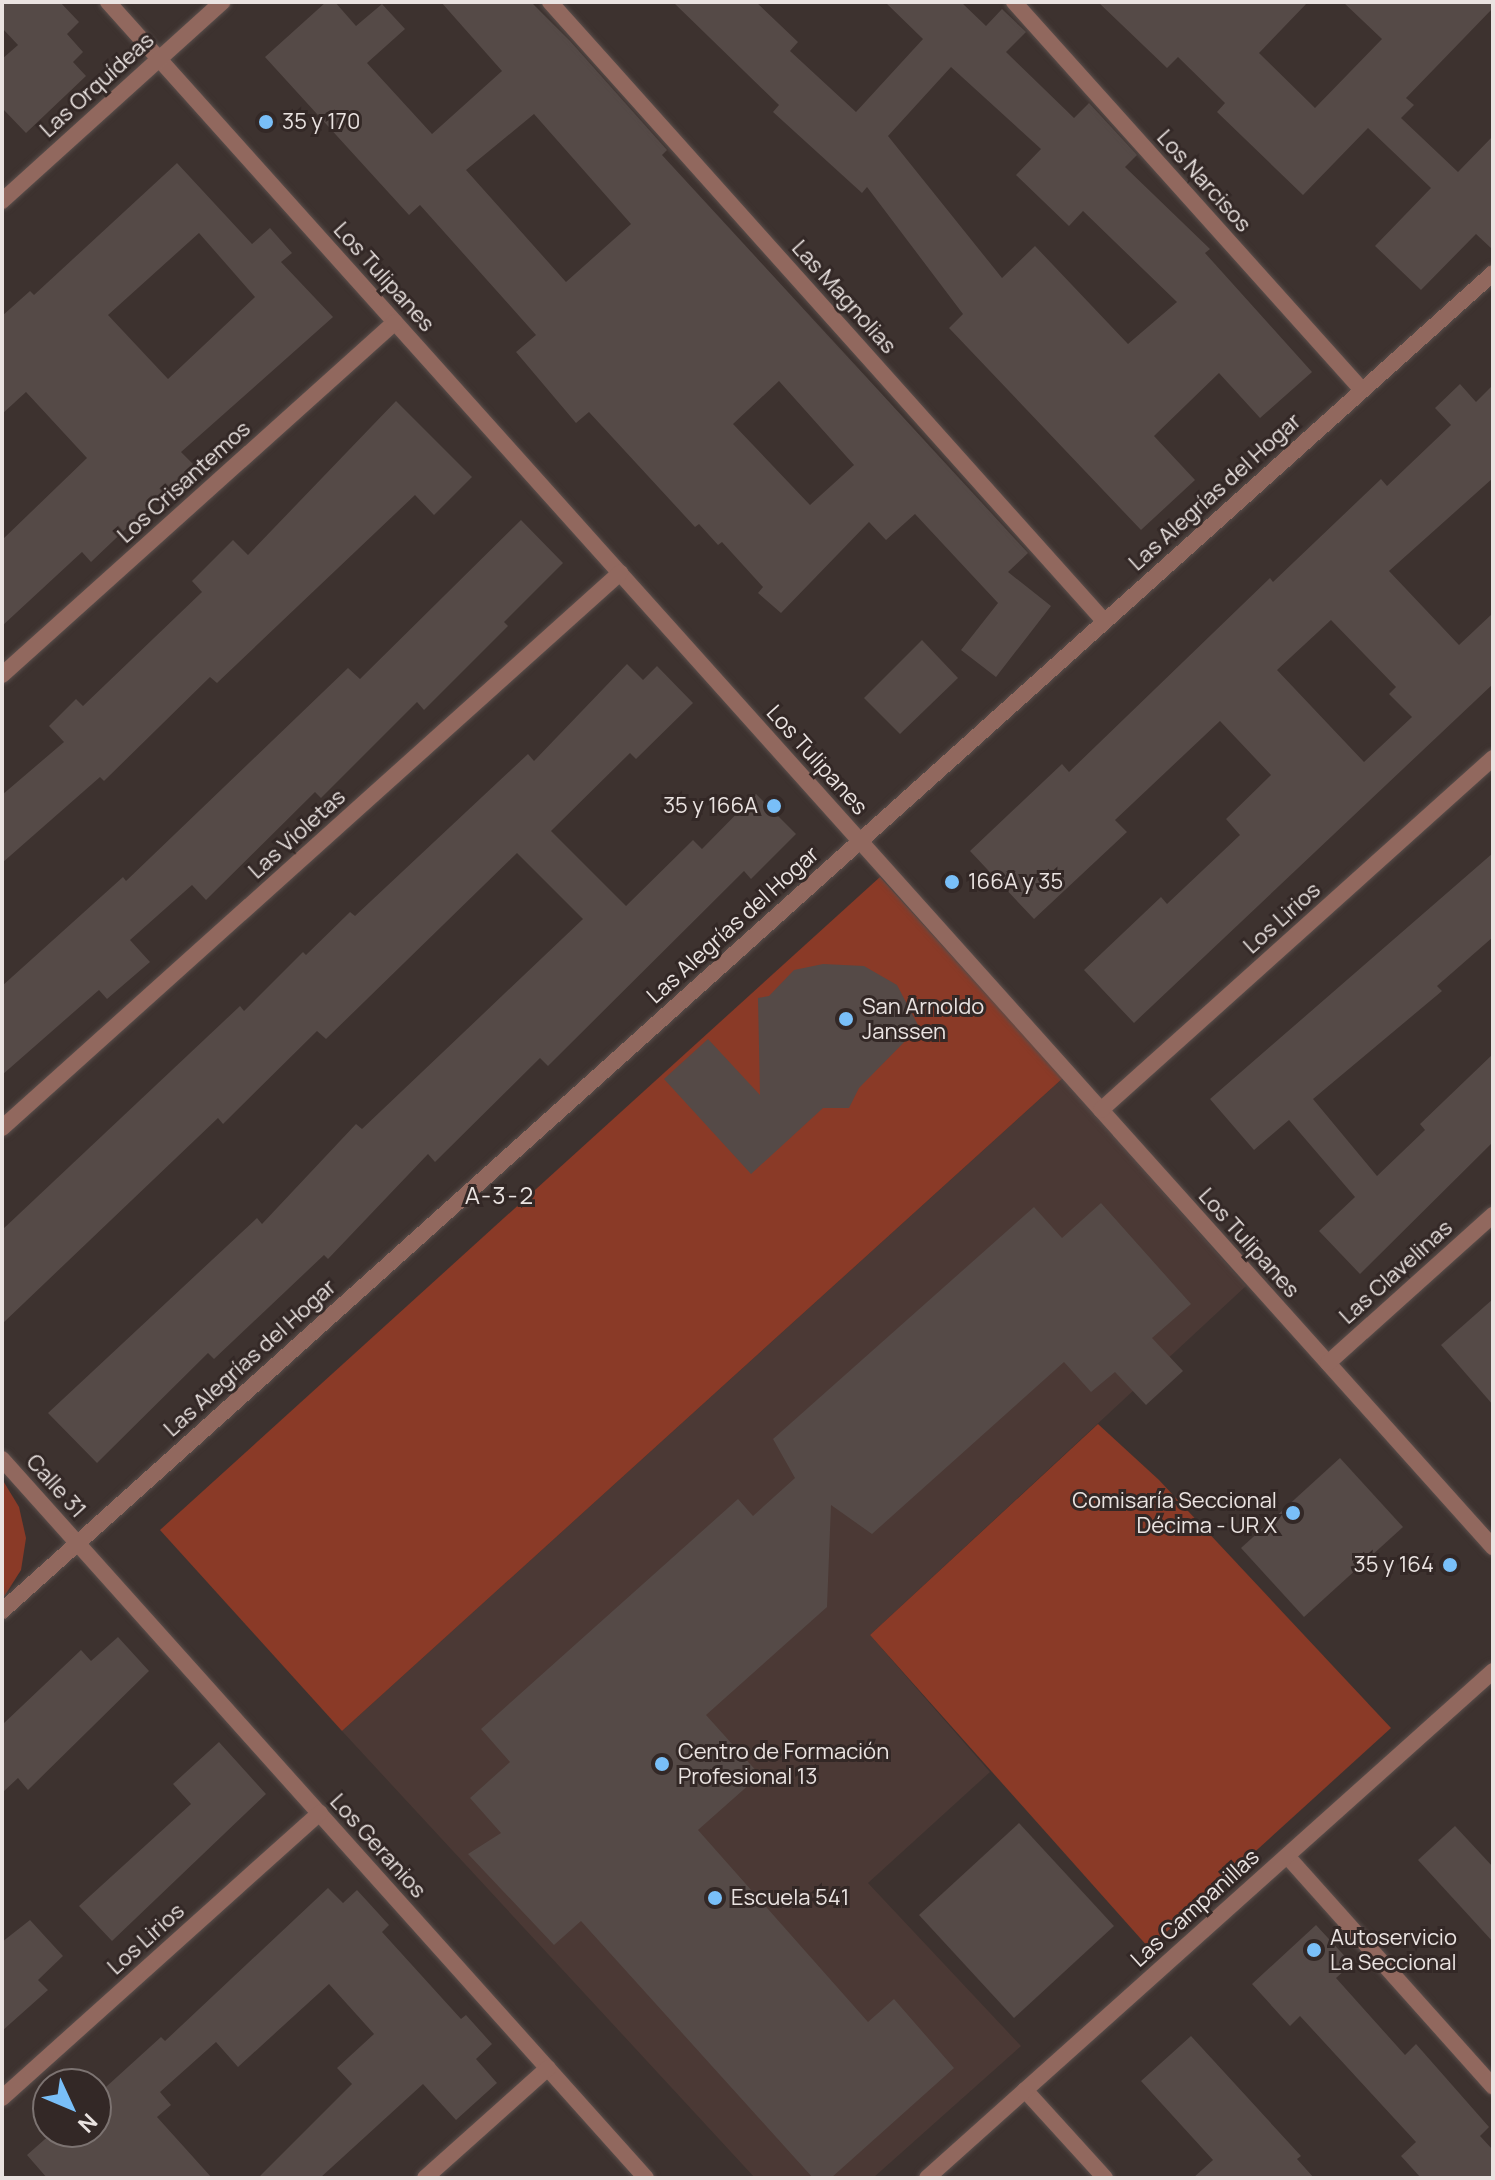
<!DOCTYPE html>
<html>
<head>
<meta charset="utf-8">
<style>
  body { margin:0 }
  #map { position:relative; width:1495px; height:2180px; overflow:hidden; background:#3d322f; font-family:Manrope,sans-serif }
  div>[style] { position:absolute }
  .built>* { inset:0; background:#4b3935 }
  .green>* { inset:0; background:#8a3a27 }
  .building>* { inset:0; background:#554a47 }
  .roads { filter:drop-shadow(0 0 2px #594e4b) drop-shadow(0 0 2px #594e4b) }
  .street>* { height:16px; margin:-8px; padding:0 8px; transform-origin:8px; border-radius:8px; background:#91685e }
  .dots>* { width:22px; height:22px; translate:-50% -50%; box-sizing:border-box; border:4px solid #332826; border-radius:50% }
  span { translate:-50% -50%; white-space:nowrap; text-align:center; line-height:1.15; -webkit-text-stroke:6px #332826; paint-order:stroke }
  .street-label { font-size:22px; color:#eae3e1 }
  .poi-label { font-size:22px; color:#eae3e1 }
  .left { translate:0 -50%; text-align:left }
  .right { translate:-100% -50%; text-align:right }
  .neighbourhood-label { font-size:24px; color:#eae3e1; letter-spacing:2px }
  .frame { position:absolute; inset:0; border:4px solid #eae3e1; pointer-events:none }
  .north { position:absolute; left:32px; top:2068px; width:80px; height:80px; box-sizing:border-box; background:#332826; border:2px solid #7c7371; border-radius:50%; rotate:134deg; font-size:22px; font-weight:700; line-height:32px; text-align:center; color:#eae3e1 }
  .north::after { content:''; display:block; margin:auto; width:28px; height:36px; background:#79bff8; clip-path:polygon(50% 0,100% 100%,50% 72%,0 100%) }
</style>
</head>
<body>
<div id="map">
  <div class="built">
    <div style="clip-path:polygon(1063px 1078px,1246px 1286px,870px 1635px,990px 1772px,868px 1883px,1021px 2046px,873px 2178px,755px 2178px,342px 1731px)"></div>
  </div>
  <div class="green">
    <div style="clip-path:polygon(880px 877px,1063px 1078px,342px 1731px,160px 1530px)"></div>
    <div style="clip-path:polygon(1098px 1424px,1159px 1480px,1391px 1728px,1149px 1948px,870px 1635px)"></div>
    <div style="clip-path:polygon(2px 1479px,19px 1507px,26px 1538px,21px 1570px,2px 1600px)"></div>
  </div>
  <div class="building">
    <div style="clip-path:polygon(2px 2px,60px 2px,79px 22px,67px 34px,83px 52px,73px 62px,86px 76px,26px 133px,2px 108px,2px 59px,18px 45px,2px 28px)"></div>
    <div style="clip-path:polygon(evenodd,326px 2px,335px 2px,356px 26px,382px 4px,405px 29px,367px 63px,432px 134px,502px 71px,441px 2px,531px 2px,570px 41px,667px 150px,662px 155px,1028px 553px,1008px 572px,1051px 606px,996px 677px,961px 650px,998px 603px,915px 514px,886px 540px,869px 522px,781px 613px,758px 593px,763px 587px,722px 542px,718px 545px,699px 524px,695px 527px,589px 412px,576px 423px,516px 352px,536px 335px,420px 205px,409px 215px,265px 57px,326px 2px,534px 114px,631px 224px,566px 282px,466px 170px,534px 114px,326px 2px,779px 381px,854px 465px,810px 505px,733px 424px,779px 381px)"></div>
    <div style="clip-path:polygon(evenodd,673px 2px,756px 2px,798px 42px,790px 51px,856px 112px,923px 39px,885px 2px,961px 2px,986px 26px,1002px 9px,1026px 32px,1006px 52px,1074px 118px,1089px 103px,1137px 155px,1125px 167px,1210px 249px,1205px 253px,1312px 372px,1260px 418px,1219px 373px,1154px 436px,1195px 480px,1141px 530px,949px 328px,963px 314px,867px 187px,862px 193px,773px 112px,779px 105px,673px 2px,951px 67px,1041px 149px,1016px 175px,1069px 226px,1083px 211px,1177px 302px,1128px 344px,1035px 246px,1002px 278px,888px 136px,951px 67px)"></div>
    <div style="clip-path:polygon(1098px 2px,1308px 2px,1259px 53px,1315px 108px,1382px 39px,1343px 2px,1493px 2px,1493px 8px,1406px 98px,1414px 105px,1401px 118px,1458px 172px,1493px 136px,1493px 250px,1476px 234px,1421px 290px,1375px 246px,1431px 188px,1368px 128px,1303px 195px,1217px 112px,1225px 103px,1178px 57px,1167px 68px)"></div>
    <div style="clip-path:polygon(evenodd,177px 163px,252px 244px,270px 228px,292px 253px,281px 262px,333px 317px,181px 452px,194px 465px,134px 521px,91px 562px,82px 552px,2px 626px,2px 540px,87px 458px,26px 392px,2px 414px,2px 316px,30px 291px,34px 295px,177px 163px,199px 233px,255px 297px,168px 379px,108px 315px,199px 233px)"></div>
    <div style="clip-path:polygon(evenodd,1460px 384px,1476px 402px,1493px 385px,1493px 478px,1389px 571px,1459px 645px,1493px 613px,1493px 684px,1134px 1023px,1084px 970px,1161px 897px,1167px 904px,1240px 835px,1226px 819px,1271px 775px,1220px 721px,1115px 820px,1127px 832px,1034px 919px,970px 851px,1062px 764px,1069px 772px,1270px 578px,1273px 582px,1381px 479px,1387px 486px,1451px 425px,1435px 408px,1460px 384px,1331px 620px,1396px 687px,1389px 694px,1412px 717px,1364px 762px,1277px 670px,1331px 620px)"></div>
    <div style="clip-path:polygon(396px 401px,472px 477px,434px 515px,415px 495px,217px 683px,210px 677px,104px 781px,100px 777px,2px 863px,2px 795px,64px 742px,49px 726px,76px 699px,83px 706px,202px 592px,192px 581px,233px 540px,248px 555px)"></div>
    <div style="clip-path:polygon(521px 520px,563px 563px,504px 622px,508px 626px,424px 710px,417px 702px,321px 798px,315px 792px,206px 900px,192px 885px,130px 940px,150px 962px,107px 999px,99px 990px,2px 1075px,2px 986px,123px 877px,126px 881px,348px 668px,360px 679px)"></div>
    <div style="clip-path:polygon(922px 640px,958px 678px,900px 734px,864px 698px)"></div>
    <div style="clip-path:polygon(627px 664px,643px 680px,657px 666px,693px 703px,636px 759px,630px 753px,551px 831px,626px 906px,693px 840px,702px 849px,756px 794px,796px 834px,751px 879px,744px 871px,548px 1066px,540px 1058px,435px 1162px,428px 1154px,328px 1259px,324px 1255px,214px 1359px,208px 1353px,97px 1463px,48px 1413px,257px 1218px,262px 1224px,356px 1124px,362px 1129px,583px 919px,517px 853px,326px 1039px,317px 1031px,223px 1124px,218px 1118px,2px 1324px,2px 1230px,240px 1006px,244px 1011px,303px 952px,306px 955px,350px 912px,355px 916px,528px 754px,534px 761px)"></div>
    <div style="clip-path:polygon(1493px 853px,1493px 937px,1437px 986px,1442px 991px,1313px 1099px,1377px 1176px,1425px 1130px,1420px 1124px,1493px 1054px,1493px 1142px,1360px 1274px,1319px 1231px,1355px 1197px,1289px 1120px,1254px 1150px,1210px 1099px)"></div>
    <div style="clip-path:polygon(823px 964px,864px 966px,897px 985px,919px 1027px,859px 1088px,849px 1108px,823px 1108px,751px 1174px,664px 1079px,708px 1039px,760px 1095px,758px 998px,769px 996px,794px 970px)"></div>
    <div style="clip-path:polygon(1101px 1203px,1191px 1304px,1152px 1338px,1183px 1371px,1146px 1405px,1115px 1372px,1091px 1392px,1064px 1362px,872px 1534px,831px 1505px,827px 1607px,706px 1715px,760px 1775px,698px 1830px,868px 2022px,894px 1999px,954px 2068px,831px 2178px,813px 2178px,581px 1921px,554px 1945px,468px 1854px,501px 1833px,470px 1798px,510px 1762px,481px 1729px,738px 1499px,753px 1516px,795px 1478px,773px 1439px,1034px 1207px,1062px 1238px)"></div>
    <div style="clip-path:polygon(1493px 1299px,1493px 1405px,1441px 1345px)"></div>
    <div style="clip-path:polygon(1340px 1458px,1403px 1527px,1304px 1617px,1241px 1548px)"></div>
    <div style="clip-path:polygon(118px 1637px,149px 1671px,28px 1790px,18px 1778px,2px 1793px,2px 1725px,81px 1650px,91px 1661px)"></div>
    <div style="clip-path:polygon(219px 1742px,266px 1794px,112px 1941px,79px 1906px,191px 1804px,173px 1784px)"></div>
    <div style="clip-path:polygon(1019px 1823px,1114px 1926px,1014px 2018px,919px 1915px)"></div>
    <div style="clip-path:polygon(1455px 1826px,1493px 1867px,1493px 1942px,1418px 1860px)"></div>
    <div style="clip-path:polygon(328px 1888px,343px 1903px,357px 1890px,389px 1925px,382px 1932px,461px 2019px,466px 2015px,492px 2044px,476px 2059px,497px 2083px,456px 2120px,423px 2084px,320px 2178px,258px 2178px,352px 2084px,337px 2068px,374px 2034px,329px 1984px,238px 2067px,216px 2042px,160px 2092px,171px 2105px,157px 2117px,212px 2178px,47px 2178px,27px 2155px,53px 2132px,96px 2132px,96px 2096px,161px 2037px,165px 2041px)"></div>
    <div style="clip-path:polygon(30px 1920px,63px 1956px,38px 1980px,48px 1990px,2px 2031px,2px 1942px)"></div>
    <div style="clip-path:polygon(1316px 1925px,1352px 1964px,1336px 1978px,1405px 2055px,1416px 2044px,1489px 2127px,1480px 2136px,1493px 2150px,1493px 2178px,1421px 2178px,1401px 2156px,1416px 2142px,1300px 2016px,1290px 2026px,1252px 1984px)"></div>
    <div style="clip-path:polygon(1191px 2036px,1301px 2156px,1297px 2159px,1314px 2178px,1193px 2178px,1213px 2160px,1141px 2081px)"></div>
  </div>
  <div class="roads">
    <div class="street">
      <div style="left:108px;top:2px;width:2075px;rotate:48.13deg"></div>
      <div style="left:550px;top:2px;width:831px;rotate:48.17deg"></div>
      <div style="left:1014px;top:2px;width:521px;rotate:48.11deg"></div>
      <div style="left:2px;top:201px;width:297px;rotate:-42.1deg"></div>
      <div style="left:2px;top:675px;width:528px;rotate:-41.93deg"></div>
      <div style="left:1101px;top:1110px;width:527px;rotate:-41.92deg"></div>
      <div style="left:2px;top:1128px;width:831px;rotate:-41.93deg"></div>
      <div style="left:1328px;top:1363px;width:222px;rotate:-41.9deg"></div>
      <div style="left:2px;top:1459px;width:965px;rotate:48.15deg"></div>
      <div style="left:2px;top:1611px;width:2003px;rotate:-41.9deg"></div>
      <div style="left:1287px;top:1856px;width:309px;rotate:48.2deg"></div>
      <div style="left:1025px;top:2090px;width:119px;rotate:47.7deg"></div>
      <div style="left:2px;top:2098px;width:427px;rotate:-41.9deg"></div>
      <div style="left:425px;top:2178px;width:165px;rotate:-41.8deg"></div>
      <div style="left:927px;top:2178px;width:760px;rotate:-41.85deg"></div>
    </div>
  </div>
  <div class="dots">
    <div style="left:266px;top:122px;background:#79bff8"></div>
    <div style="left:774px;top:806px;background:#79bff8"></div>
    <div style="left:952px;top:882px;background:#79bff8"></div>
    <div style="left:846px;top:1019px;background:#79bff8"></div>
    <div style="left:1293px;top:1513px;background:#79bff8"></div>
    <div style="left:1450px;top:1565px;background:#79bff8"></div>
    <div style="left:662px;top:1764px;background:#79bff8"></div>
    <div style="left:715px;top:1898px;background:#79bff8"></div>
    <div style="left:1314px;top:1950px;background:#79bff8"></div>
  </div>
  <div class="street-label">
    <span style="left:97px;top:85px;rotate:-42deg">Las Orquídeas</span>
    <span style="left:1204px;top:181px;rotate:48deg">Los Narcisos</span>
    <span style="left:384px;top:277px;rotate:48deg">Los Tulipanes</span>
    <span style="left:844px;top:297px;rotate:48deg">Las Magnolias</span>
    <span style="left:184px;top:482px;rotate:-42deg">Los Crisantemos</span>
    <span style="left:1215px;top:492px;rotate:-42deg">Las Alegrías del Hogar</span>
    <span style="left:817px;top:760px;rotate:48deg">Los Tulipanes</span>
    <span style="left:297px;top:834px;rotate:-42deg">Las Violetas</span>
    <span style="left:1282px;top:918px;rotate:-42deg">Los Lirios</span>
    <span style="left:733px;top:925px;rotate:-42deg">Las Alegrías del Hogar</span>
    <span style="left:1249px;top:1243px;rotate:48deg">Los Tulipanes</span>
    <span style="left:1396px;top:1272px;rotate:-42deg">Las Clavelinas</span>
    <span style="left:250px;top:1358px;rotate:-42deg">Las Alegrías del Hogar</span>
    <span style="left:56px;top:1486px;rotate:48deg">Calle 31</span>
    <span style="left:378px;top:1846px;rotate:48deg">Los Geranios</span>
    <span style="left:1195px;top:1908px;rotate:-42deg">Las Campanillas</span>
    <span style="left:146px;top:1939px;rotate:-42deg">Los Lirios</span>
  </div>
  <div class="poi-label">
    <span class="left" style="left:282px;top:122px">35 y 170</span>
    <span class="right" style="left:758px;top:806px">35 y 166A</span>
    <span class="left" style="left:968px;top:882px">166A y 35</span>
    <span class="left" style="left:862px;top:1019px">San Arnoldo<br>Janssen</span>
    <span class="right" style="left:1277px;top:1513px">Comisaría Seccional<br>Décima - UR X</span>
    <span class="right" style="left:1434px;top:1565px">35 y 164</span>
    <span class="left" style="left:678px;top:1764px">Centro de Formación<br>Profesional 13</span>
    <span class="left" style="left:731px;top:1898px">Escuela 541</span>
    <span class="left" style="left:1330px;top:1950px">Autoservicio<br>La Seccional</span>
  </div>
  <div class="neighbourhood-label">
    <span style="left:500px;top:1195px">A-3-2</span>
  </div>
  <div class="frame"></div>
  <div class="north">N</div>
</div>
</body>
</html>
